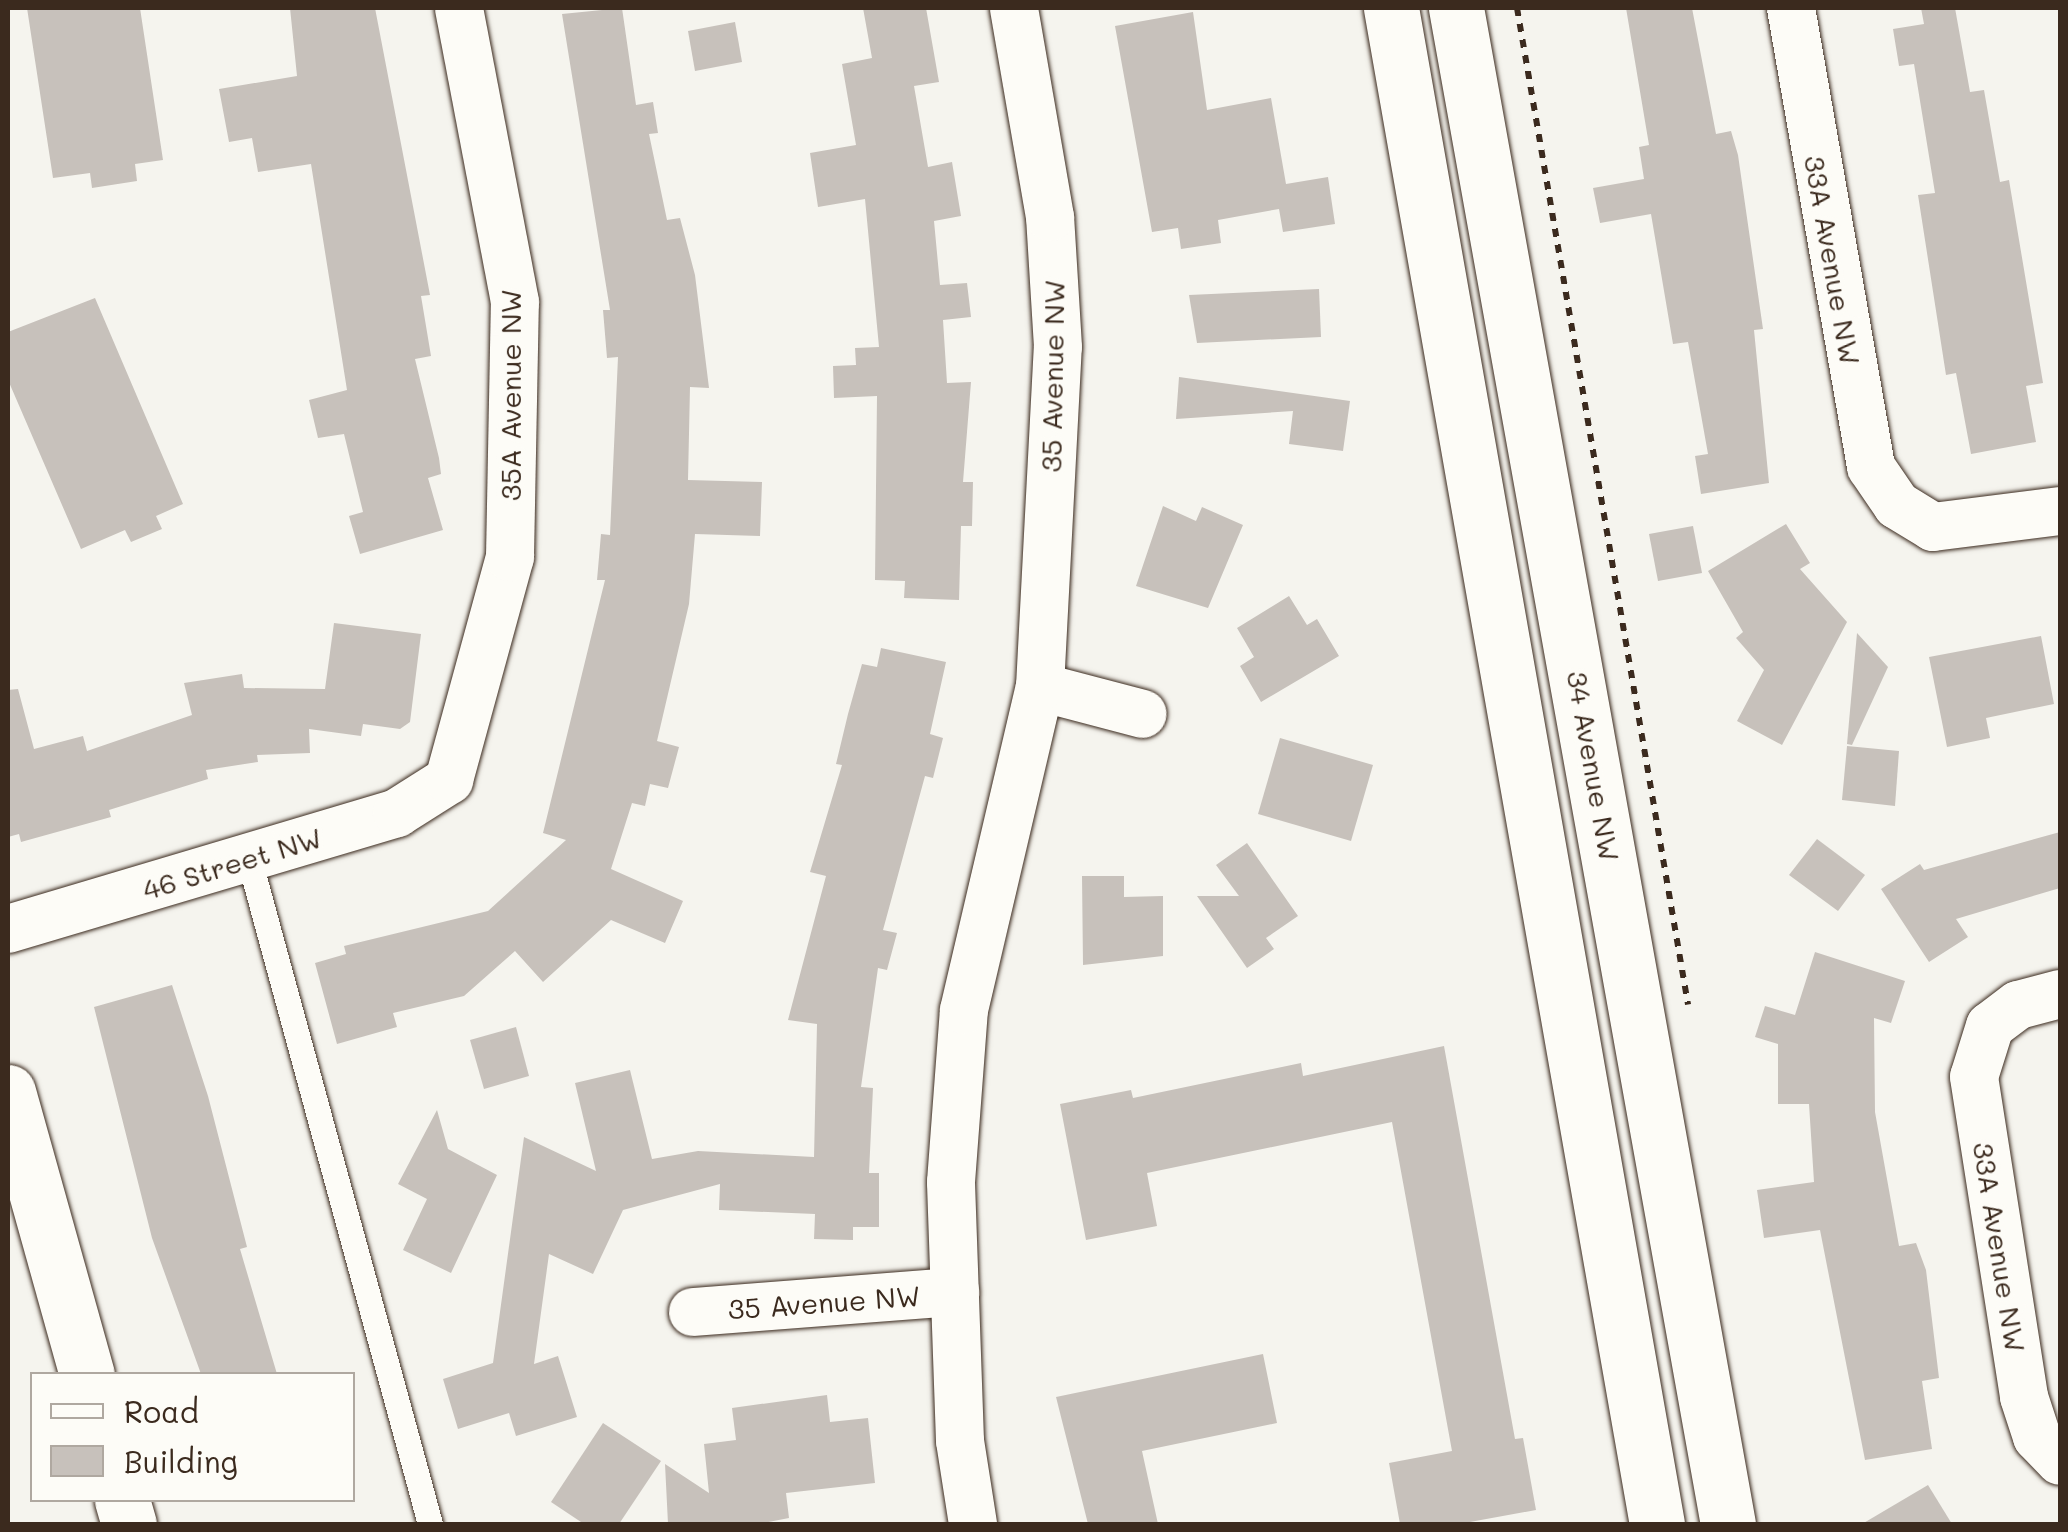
<!DOCTYPE html>
<html>
<head>
<meta charset="utf-8">
<style>
  body { margin:0 }
  #map { position:relative; width:2068px; height:1532px; overflow:hidden; background:#f5f4ee; font-family:Mali,sans-serif }
  div>[style] { position:absolute }
  .building>* { inset:0; background:#c7c1bb }
  .path>* { height:6px; margin-top:-3px; transform-origin:0; background:repeating-linear-gradient(90deg,#3b2a1e 0 8px,transparent 0 16px) }
  .roads { filter:drop-shadow(0 0 2px #3b2a1e) drop-shadow(0 0 2px #3b2a1e) }
  .service>* { height:25px; margin:-12.5px; padding:0 12.5px; transform-origin:12.5px; border-radius:12.5px; background:#fdfcf7 }
  .minor>* { height:48px; margin:-24px; padding:0 24px; transform-origin:24px; border-radius:24px; background:#fdfcf7 }
  .tertiary>* { height:55px; margin:-27.5px; padding:0 27.5px; transform-origin:27.5px; border-radius:27.5px; background:#fdfcf7 }
  .secondary>* { height:55px; margin:-27.5px; padding:0 27.5px; transform-origin:27.5px; border-radius:27.5px; background:#fdfcf7 }
  span { translate:-50% -50%; white-space:nowrap; text-align:center; line-height:1.15; -webkit-text-stroke:10px #fdfcf7; paint-order:stroke }
  .street-label { font-size:28px; color:#3b2a1e }
  .frame { position:absolute; inset:0; border:10px solid #3b2a1e; pointer-events:none }
  .legend { position:absolute; left:30px; top:1372px; width:325px; height:130px; box-sizing:border-box; background:#fdfcf7; border:2px solid #afa8a0; margin:0; padding:12px 18px; list-style:none; font-size:30px; color:#3b2a1e }
  .legend li { display:flex; align-items:center; gap:20px; height:50px }
  .legend b { width:50px; border:2px solid #afa8a0 }
</style>
</head>
<body>
<div id="map">
  <div class="building">
    <div style="clip-path:polygon(27px 8px,140px 8px,163px 160px,135px 164px,137px 181px,92px 188px,90px 173px,53px 178px)"></div>
    <div style="clip-path:polygon(290px 8px,375px 8px,430px 295px,421px 296px,431px 356px,415px 359px,439px 458px,441px 474px,428px 478px,443px 530px,360px 554px,349px 516px,363px 512px,344px 434px,318px 438px,309px 400px,347px 390px,311px 164px,258px 172px,252px 138px,229px 142px,219px 89px,297px 76px)"></div>
    <div style="clip-path:polygon(622px 8px,636px 105px,653px 102px,658px 133px,649px 134px,667px 220px,680px 218px,695px 275px,709px 388px,690px 387px,688px 480px,762px 482px,760px 536px,695px 534px,689px 604px,657px 741px,679px 747px,668px 788px,650px 784px,645px 806px,632px 803px,611px 869px,683px 901px,665px 943px,611px 920px,543px 982px,515px 951px,464px 996px,393px 1013px,397px 1027px,337px 1044px,315px 963px,346px 954px,344px 946px,488px 911px,566px 840px,543px 833px,605px 580px,597px 580px,601px 534px,610px 535px,618px 357px,607px 358px,603px 310px,610px 310px,562px 14px)"></div>
    <div style="clip-path:polygon(863px 8px,926px 8px,939px 82px,914px 86px,928px 167px,952px 162px,961px 216px,934px 221px,940px 285px,967px 283px,971px 317px,943px 320px,947px 383px,971px 382px,963px 482px,973px 482px,972px 526px,961px 526px,959px 600px,904px 598px,905px 581px,875px 580px,877px 396px,834px 398px,833px 366px,856px 365px,855px 348px,879px 347px,865px 199px,818px 207px,810px 153px,856px 145px,842px 64px,872px 58px)"></div>
    <div style="clip-path:polygon(1626px 8px,1692px 8px,1716px 134px,1731px 131px,1738px 155px,1763px 329px,1754px 330px,1769px 483px,1701px 494px,1695px 456px,1708px 454px,1688px 342px,1673px 344px,1651px 214px,1600px 223px,1593px 188px,1644px 179px,1639px 147px,1649px 145px)"></div>
    <div style="clip-path:polygon(1921px 8px,1955px 8px,1970px 92px,1984px 90px,2000px 182px,2009px 180px,2043px 383px,2026px 386px,2036px 442px,1971px 454px,1956px 373px,1946px 375px,1918px 195px,1935px 193px,1914px 64px,1899px 66px,1893px 29px,1924px 24px)"></div>
    <div style="clip-path:polygon(1193px 12px,1207px 110px,1271px 98px,1286px 184px,1328px 177px,1335px 224px,1283px 232px,1279px 209px,1218px 220px,1221px 243px,1181px 249px,1178px 228px,1152px 232px,1115px 26px)"></div>
    <div style="clip-path:polygon(735px 22px,742px 62px,695px 71px,688px 31px)"></div>
    <div style="clip-path:polygon(1319px 289px,1321px 337px,1197px 343px,1189px 295px)"></div>
    <div style="clip-path:polygon(95px 298px,183px 504px,156px 516px,162px 529px,131px 542px,125px 530px,81px 549px,8px 380px,8px 332px)"></div>
    <div style="clip-path:polygon(1179px 377px,1350px 401px,1343px 451px,1289px 444px,1293px 411px,1176px 419px)"></div>
    <div style="clip-path:polygon(1163px 506px,1196px 521px,1202px 507px,1243px 525px,1208px 608px,1136px 586px)"></div>
    <div style="clip-path:polygon(1786px 524px,1810px 563px,1800px 569px,1847px 622px,1782px 745px,1737px 721px,1764px 670px,1736px 638px,1743px 632px,1708px 571px)"></div>
    <div style="clip-path:polygon(1693px 526px,1702px 573px,1658px 581px,1649px 534px)"></div>
    <div style="clip-path:polygon(1289px 596px,1307px 625px,1317px 619px,1339px 656px,1261px 702px,1240px 666px,1254px 657px,1237px 628px)"></div>
    <div style="clip-path:polygon(334px 623px,421px 634px,410px 722px,400px 729px,363px 724px,361px 736px,309px 729px,310px 753px,257px 755px,258px 762px,206px 770px,208px 779px,109px 810px,111px 817px,21px 842px,19px 834px,8px 837px,8px 690px,18px 689px,34px 749px,83px 736px,87px 751px,192px 715px,184px 683px,242px 674px,244px 688px,325px 689px)"></div>
    <div style="clip-path:polygon(1857px 633px,1888px 667px,1852px 745px,1847px 744px)"></div>
    <div style="clip-path:polygon(2041px 636px,2054px 704px,1986px 718px,1990px 738px,1947px 747px,1929px 657px)"></div>
    <div style="clip-path:polygon(881px 648px,946px 662px,930px 734px,943px 738px,933px 778px,925px 776px,883px 930px,897px 933px,887px 970px,878px 968px,861px 1087px,873px 1088px,869px 1173px,879px 1173px,879px 1227px,853px 1227px,853px 1240px,814px 1239px,815px 1214px,719px 1210px,720px 1184px,623px 1210px,593px 1274px,549px 1254px,534px 1364px,558px 1356px,577px 1417px,516px 1436px,509px 1413px,458px 1429px,443px 1379px,493px 1363px,524px 1137px,596px 1171px,575px 1083px,630px 1070px,652px 1159px,698px 1151px,814px 1157px,817px 1024px,788px 1020px,826px 876px,810px 872px,842px 765px,836px 764px,848px 714px,862px 664px,877px 667px)"></div>
    <div style="clip-path:polygon(1280px 738px,1373px 765px,1351px 841px,1258px 814px)"></div>
    <div style="clip-path:polygon(1847px 746px,1899px 751px,1895px 806px,1842px 800px)"></div>
    <div style="clip-path:polygon(2060px 832px,2060px 888px,1956px 919px,1968px 937px,1929px 962px,1881px 889px,1920px 864px,1924px 870px)"></div>
    <div style="clip-path:polygon(1817px 839px,1865px 875px,1838px 911px,1789px 875px)"></div>
    <div style="clip-path:polygon(1247px 843px,1298px 916px,1266px 938px,1274px 949px,1247px 968px,1197px 896px,1239px 896px,1216px 865px)"></div>
    <div style="clip-path:polygon(1082px 876px,1124px 876px,1124px 897px,1163px 896px,1163px 956px,1083px 965px)"></div>
    <div style="clip-path:polygon(1815px 952px,1905px 981px,1891px 1023px,1874px 1018px,1875px 1112px,1899px 1246px,1916px 1243px,1926px 1270px,1939px 1378px,1922px 1381px,1932px 1449px,1865px 1460px,1820px 1230px,1764px 1238px,1757px 1190px,1814px 1182px,1809px 1104px,1778px 1104px,1778px 1044px,1755px 1037px,1765px 1006px,1795px 1015px)"></div>
    <div style="clip-path:polygon(172px 985px,208px 1096px,247px 1247px,240px 1249px,277px 1374px,201px 1374px,152px 1238px,94px 1007px)"></div>
    <div style="clip-path:polygon(516px 1027px,529px 1076px,484px 1089px,470px 1040px)"></div>
    <div style="clip-path:polygon(1444px 1046px,1515px 1439px,1523px 1438px,1536px 1510px,1459px 1524px,1400px 1524px,1389px 1463px,1452px 1451px,1392px 1122px,1147px 1173px,1157px 1226px,1086px 1240px,1060px 1104px,1131px 1090px,1133px 1098px,1301px 1063px,1303px 1076px)"></div>
    <div style="clip-path:polygon(437px 1110px,448px 1149px,497px 1175px,451px 1273px,403px 1250px,427px 1199px,398px 1184px)"></div>
    <div style="clip-path:polygon(1263px 1354px,1277px 1423px,1142px 1451px,1158px 1524px,1088px 1524px,1056px 1397px)"></div>
    <div style="clip-path:polygon(827px 1395px,830px 1422px,868px 1418px,875px 1483px,786px 1493px,789px 1518px,758px 1524px,668px 1524px,665px 1464px,709px 1493px,704px 1444px,736px 1440px,732px 1408px)"></div>
    <div style="clip-path:polygon(603px 1423px,661px 1461px,619px 1524px,584px 1524px,551px 1502px)"></div>
    <div style="clip-path:polygon(1928px 1485px,1952px 1524px,1862px 1524px)"></div>
  </div>
  <div class="path">
    <div style="left:1517px;top:8px;width:1011px;rotate:80.26deg"></div>
  </div>
  <div class="roads">
    <div class="service">
      <div style="left:249px;top:859px;width:689px;rotate:74.77deg"></div>
    </div>
    <div class="minor">
      <div style="left:1791px;top:8px;width:466px;rotate:80.1deg"></div>
      <div style="left:1871px;top:467px;width:46px;rotate:55.6deg"></div>
      <div style="left:1897px;top:505px;width:42px;rotate:31.4deg"></div>
      <div style="left:1933px;top:527px;width:128px;rotate:-7.2deg"></div>
      <div style="left:1040px;top:687px;width:106px;rotate:14.7deg"></div>
      <div style="left:8px;top:929px;width:406px;rotate:-16.6deg"></div>
      <div style="left:397px;top:813px;width:62px;rotate:-32.4deg"></div>
      <div style="left:449px;top:780px;width:231px;rotate:-74.7deg"></div>
      <div style="left:510px;top:557px;width:255px;rotate:-88.9deg"></div>
      <div style="left:515px;top:302px;width:299px;rotate:-100.8deg"></div>
      <div style="left:2060px;top:994px;width:43px;rotate:165.3deg"></div>
      <div style="left:2018px;top:1005px;width:35px;rotate:143deg"></div>
      <div style="left:1990px;top:1026px;width:53px;rotate:107.4deg"></div>
      <div style="left:1974px;top:1077px;width:324px;rotate:81.1deg"></div>
      <div style="left:2024px;top:1397px;width:42px;rotate:72deg"></div>
      <div style="left:2037px;top:1437px;width:33px;rotate:46deg"></div>
      <div style="left:693px;top:1312px;width:263px;rotate:-4.4deg"></div>
      <div style="left:973px;top:1524px;width:84px;rotate:-98.9deg"></div>
      <div style="left:960px;top:1441px;width:259px;rotate:-92deg"></div>
      <div style="left:951px;top:1182px;width:172px;rotate:-85.7deg"></div>
      <div style="left:964px;top:1010px;width:332px;rotate:-76.8deg"></div>
      <div style="left:1040px;top:687px;width:340px;rotate:-87deg"></div>
      <div style="left:1058px;top:347px;width:130px;rotate:-93.5deg"></div>
      <div style="left:1050px;top:217px;width:212px;rotate:-99.8deg"></div>
    </div>
    <div class="tertiary">
      <div style="left:8px;top:1092px;width:293px;rotate:74.4deg"></div>
      <div style="left:122px;top:1500px;width:25px;rotate:74deg"></div>
    </div>
    <div class="secondary">
      <div style="left:1391px;top:8px;width:1539px;rotate:80.05deg"></div>
      <div style="left:1456px;top:8px;width:1540px;rotate:79.83deg"></div>
    </div>
  </div>
  <div class="street-label">
    <span style="left:1833px;top:260px;rotate:80deg">33A Avenue NW</span>
    <span style="left:1052px;top:376px;rotate:-89deg">35 Avenue NW</span>
    <span style="left:510px;top:395px;rotate:-90deg">35A Avenue NW</span>
    <span style="left:1594px;top:766px;rotate:80deg">34 Avenue NW</span>
    <span style="left:232px;top:863px;rotate:-17deg">46 Street NW</span>
    <span style="left:2000px;top:1247px;rotate:81deg">33A Avenue NW</span>
    <span style="left:824px;top:1302px;rotate:-4deg">35 Avenue NW</span>
  </div>
  <div class="frame"></div>
  <ul class="legend">
  <li><b style="height:12px;background:#fdfcf7"></b>Road</li>
  <li><b style="height:28px;background:#c7c1bb"></b>Building</li>
  </ul>
</div>
</body>
</html>
